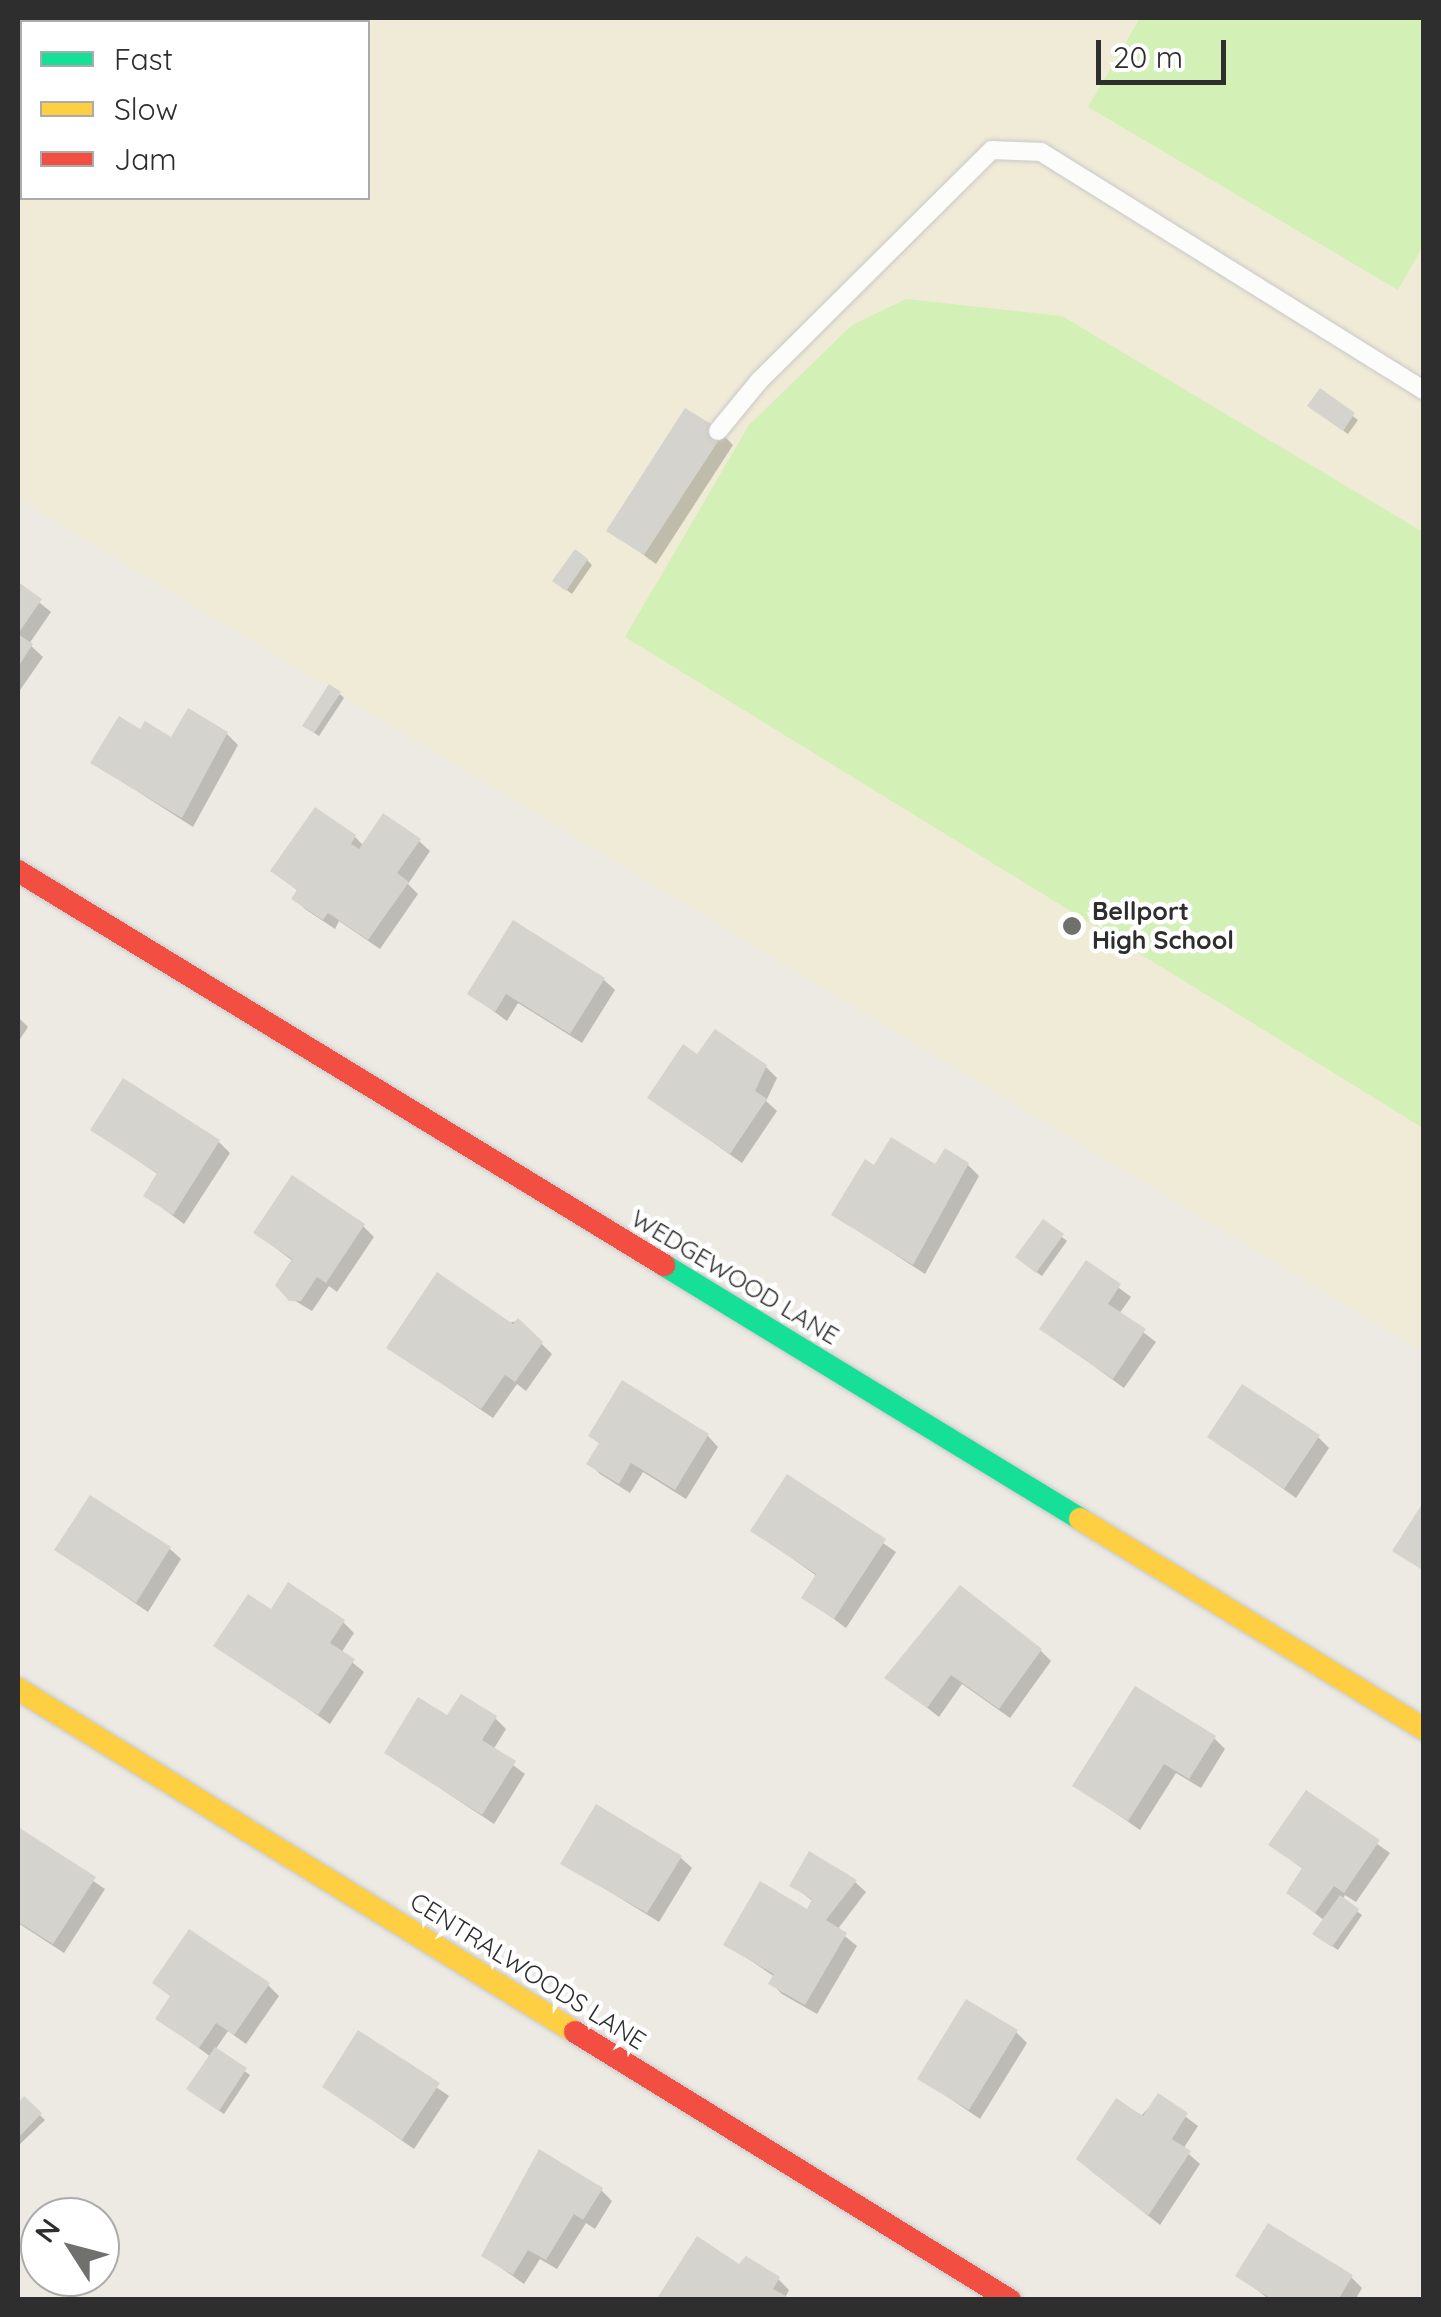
<!DOCTYPE html>
<html>
<head>
<meta charset="utf-8">
<style>
  body { margin:0 }
  #map { position:relative; width:1441px; height:2317px; overflow:hidden; background:#eceae3; font-family:Quicksand,sans-serif }
  div>[style] { position:absolute }
  .education>* { inset:0; background:#f0ebd7 }
  .pitch>* { inset:0; background:#d3f0b6 }
  .shadow>* { inset:0; background:#0003 }
  .building>* { inset:0; background:#d4d3ce }
  .roads { filter:drop-shadow(0 0 2px #c9c8c8) drop-shadow(0 0 2px #c9c8c8) }
  .lane>* { height:18px; margin:-9px; padding:0 9px; transform-origin:9px; border-radius:9px; background:#fcfcfb }
  .fast>* { height:22px; margin:-11px; padding:0 11px; transform-origin:11px; border-radius:11px; background:#16e098 }
  .slow>* { height:22px; margin:-11px; padding:0 11px; transform-origin:11px; border-radius:11px; background:#ffcf43 }
  .jam>* { height:22px; margin:-11px; padding:0 11px; transform-origin:11px; border-radius:11px; background:#f24e42 }
  .dots>* { width:28px; height:28px; translate:-50% -50%; box-sizing:border-box; border:5px solid #fff; border-radius:50% }
  span { translate:-50% -50%; white-space:nowrap; text-align:center; line-height:1.15; -webkit-text-stroke:9px #fff; paint-order:stroke }
  .poi-label { font-size:25px; color:#2e2e2e; font-weight:700 }
  .left { translate:0 -50%; text-align:left }
  .street-label { font-size:25px; color:#2e2e2e }
  .frame { position:absolute; inset:0; border:20px solid #2e2e2e; pointer-events:none }
  .legend { position:absolute; left:20px; top:20px; width:350px; height:180px; box-sizing:border-box; background:#fff; border:2px solid #ababab; margin:0; padding:12px 18px; list-style:none; font-size:30px; color:#2e2e2e }
  .legend li { display:flex; align-items:center; gap:20px; height:50px }
  .legend b { width:50px; border:2px solid #ababab }
  .north { position:absolute; left:20px; top:2197px; width:100px; height:100px; box-sizing:border-box; background:#fff; border:2px solid #ababab; border-radius:50%; rotate:306deg; font-size:28px; font-weight:700; line-height:40px; text-align:center; color:#2e2e2e }
  .north::after { content:''; display:block; margin:auto; width:35px; height:45px; background:#70706d; clip-path:polygon(50% 0,100% 100%,50% 72%,0 100%) }
  .scale { position:absolute; left:1096px; top:40px; width:130px; height:45px; box-sizing:border-box; border:5px solid #2e2e2e; border-top:0; padding-left:12px; font-size:30px; line-height:35px; white-space:nowrap; color:#2e2e2e; -webkit-text-stroke:8px #fff; paint-order:stroke }
</style>
</head>
<body>
<div id="map">
  <div class="education">
    <div style="clip-path:polygon(evenodd,18px 18px,1423px 18px,1423px 1352px,18px 499px,18px 18px,22px 22px,368px 22px,368px 198px,22px 198px,22px 22px)"></div>
  </div>
  <div class="pitch">
    <div style="clip-path:polygon(1140px 18px,1423px 18px,1423px 246px,1398px 290px,1088px 107px)"></div>
    <div style="clip-path:polygon(906px 299px,1062px 316px,1423px 532px,1423px 1128px,625px 637px,749px 425px,852px 325px)"></div>
  </div>
  <div class="shadow">
    <div style="clip-path:polygon(1321px 392px,1358px 420px,1348px 434px,1315px 410px)"></div>
    <div style="clip-path:polygon(722px 434px,733px 445px,656px 564px,609px 530px)"></div>
    <div style="clip-path:polygon(587px 560px,592px 565px,572px 594px,560px 585px)"></div>
    <div style="clip-path:polygon(18px 585px,51px 612px,29px 644px,43px 657px,18px 693px)"></div>
    <div style="clip-path:polygon(340px 694px,344px 698px,319px 736px,310px 730px)"></div>
    <div style="clip-path:polygon(141px 732px,171px 740px,227px 734px,238px 745px,193px 827px,93px 763px)"></div>
    <div style="clip-path:polygon(355px 837px,364px 846px,419px 841px,430px 851px,408px 884px,418px 894px,380px 949px,339px 921px,335px 929px,305px 909px,294px 898px,299px 892px,274px 871px)"></div>
    <div style="clip-path:polygon(604px 980px,615px 990px,582px 1043px,518px 1003px,507px 1021px,470px 994px)"></div>
    <div style="clip-path:polygon(18px 1017px,28px 1027px,18px 1042px)"></div>
    <div style="clip-path:polygon(698px 1058px,766px 1067px,777px 1078px,766px 1101px,777px 1111px,742px 1163px,650px 1098px)"></div>
    <div style="clip-path:polygon(93px 1130px,219px 1142px,230px 1153px,184px 1224px,146px 1196px,159px 1175px)"></div>
    <div style="clip-path:polygon(968px 1165px,979px 1176px,925px 1274px,834px 1215px,875px 1168px)"></div>
    <div style="clip-path:polygon(1043px 1222px,1067px 1241px,1042px 1276px,1022px 1262px)"></div>
    <div style="clip-path:polygon(363px 1226px,374px 1237px,337px 1292px,329px 1286px,312px 1311px,282px 1293px,294px 1262px,256px 1233px)"></div>
    <div style="clip-path:polygon(1087px 1264px,1131px 1297px,1119px 1314px,1156px 1342px,1124px 1388px,1043px 1329px)"></div>
    <div style="clip-path:polygon(518px 1321px,552px 1354px,526px 1391px,517px 1384px,493px 1418px,389px 1348px)"></div>
    <div style="clip-path:polygon(591px 1436px,708px 1436px,718px 1447px,686px 1499px,643px 1472px,630px 1493px,600px 1474px,589px 1463px,601px 1445px)"></div>
    <div style="clip-path:polygon(1210px 1437px,1318px 1437px,1329px 1448px,1296px 1498px)"></div>
    <div style="clip-path:polygon(788px 1478px,896px 1552px,846px 1628px,804px 1597px,817px 1576px,753px 1531px)"></div>
    <div style="clip-path:polygon(170px 1549px,181px 1559px,148px 1612px,57px 1550px)"></div>
    <div style="clip-path:polygon(271px 1612px,343px 1622px,354px 1633px,341px 1653px,364px 1672px,330px 1724px,217px 1645px)"></div>
    <div style="clip-path:polygon(1040px 1650px,1051px 1661px,1010px 1718px,962px 1684px,939px 1717px,888px 1677px)"></div>
    <div style="clip-path:polygon(495px 1718px,506px 1729px,493px 1750px,525px 1774px,494px 1824px,387px 1753px,447px 1719px)"></div>
    <div style="clip-path:polygon(1214px 1738px,1225px 1749px,1201px 1788px,1176px 1773px,1140px 1830px,1075px 1785px)"></div>
    <div style="clip-path:polygon(1306px 1794px,1390px 1853px,1356px 1902px,1345px 1895px,1342px 1900px,1362px 1915px,1338px 1950px,1320px 1938px,1325px 1921px,1289px 1893px,1304px 1870px,1271px 1845px)"></div>
    <div style="clip-path:polygon(18px 1830px,105px 1889px,64px 1953px,18px 1923px)"></div>
    <div style="clip-path:polygon(681px 1858px,692px 1868px,659px 1922px,563px 1863px)"></div>
    <div style="clip-path:polygon(855px 1882px,866px 1892px,837px 1930px,857px 1946px,817px 2014px,782px 1994px,771px 1983px,775px 1977px,726px 1944px,808px 1912px,814px 1902px,792px 1885px)"></div>
    <div style="clip-path:polygon(156px 1983px,268px 1985px,279px 1996px,246px 2044px,228px 2031px,215px 2050px,250px 2075px,224px 2114px,194px 2094px,211px 2057px,158px 2018px,172px 1998px)"></div>
    <div style="clip-path:polygon(1016px 2032px,1027px 2043px,980px 2119px,920px 2078px)"></div>
    <div style="clip-path:polygon(359px 2034px,449px 2096px,414px 2149px,325px 2087px)"></div>
    <div style="clip-path:polygon(1159px 2097px,1198px 2126px,1183px 2149px,1200px 2164px,1160px 2225px,1090px 2170px)"></div>
    <div style="clip-path:polygon(24px 2100px,45px 2120px,19px 2145px,18px 2106px)"></div>
    <div style="clip-path:polygon(601px 2190px,612px 2201px,595px 2229px,586px 2223px,557px 2269px,540px 2259px,524px 2284px,484px 2256px)"></div>
    <div style="clip-path:polygon(740px 2268px,778px 2279px,789px 2290px,785px 2298px)"></div>
    <div style="clip-path:polygon(1239px 2276px,1351px 2277px,1362px 2288px,1355px 2300px,1270px 2300px)"></div>
  </div>
  <div class="building">
    <div style="clip-path:polygon(1320px 388px,1355px 413px,1343px 431px,1307px 406px)"></div>
    <div style="clip-path:polygon(685px 408px,724px 432px,644px 555px,606px 531px)"></div>
    <div style="clip-path:polygon(575px 549px,588px 559px,566px 591px,552px 581px)"></div>
    <div style="clip-path:polygon(18px 582px,42px 599px,18px 634px,33px 644px,18px 667px)"></div>
    <div style="clip-path:polygon(329px 684px,341px 692px,314px 733px,302px 726px)"></div>
    <div style="clip-path:polygon(188px 708px,228px 732px,182px 818px,90px 763px,119px 716px,140px 729px,145px 721px,171px 737px)"></div>
    <div style="clip-path:polygon(315px 807px,356px 835px,351px 844px,359px 849px,383px 813px,421px 839px,397px 873px,409px 882px,368px 940px,328px 913px,323px 920px,291px 899px,297px 890px,270px 871px)"></div>
    <div style="clip-path:polygon(513px 920px,605px 978px,570px 1034px,506px 994px,495px 1012px,467px 994px)"></div>
    <div style="clip-path:polygon(715px 1029px,767px 1065px,755px 1091px,767px 1099px,730px 1154px,647px 1098px,683px 1044px,697px 1054px)"></div>
    <div style="clip-path:polygon(123px 1078px,220px 1140px,173px 1215px,143px 1196px,157px 1173px,90px 1130px)"></div>
    <div style="clip-path:polygon(891px 1137px,935px 1164px,945px 1148px,969px 1163px,913px 1265px,831px 1215px,865px 1159px,874px 1165px)"></div>
    <div style="clip-path:polygon(292px 1175px,365px 1224px,326px 1283px,317px 1277px,301px 1301px,289px 1301px,275px 1285px,292px 1259px,253px 1233px)"></div>
    <div style="clip-path:polygon(1043px 1219px,1064px 1234px,1036px 1273px,1015px 1257px)"></div>
    <div style="clip-path:polygon(1086px 1260px,1121px 1284px,1108px 1304px,1146px 1329px,1113px 1379px,1039px 1329px)"></div>
    <div style="clip-path:polygon(437px 1272px,513px 1324px,518px 1318px,543px 1342px,515px 1382px,505px 1375px,481px 1409px,386px 1348px)"></div>
    <div style="clip-path:polygon(622px 1380px,709px 1434px,675px 1490px,631px 1463px,619px 1484px,586px 1464px,599px 1443px,588px 1436px)"></div>
    <div style="clip-path:polygon(1242px 1384px,1320px 1435px,1284px 1489px,1207px 1437px)"></div>
    <div style="clip-path:polygon(787px 1474px,886px 1539px,834px 1619px,801px 1598px,816px 1574px,750px 1531px)"></div>
    <div style="clip-path:polygon(90px 1495px,171px 1547px,136px 1603px,54px 1550px)"></div>
    <div style="clip-path:polygon(1424px 1501px,1424px 1571px,1392px 1551px)"></div>
    <div style="clip-path:polygon(288px 1582px,345px 1620px,330px 1643px,355px 1659px,318px 1715px,213px 1646px,248px 1594px,271px 1609px)"></div>
    <div style="clip-path:polygon(960px 1585px,1042px 1649px,999px 1709px,951px 1675px,927px 1708px,884px 1678px)"></div>
    <div style="clip-path:polygon(1135px 1686px,1216px 1736px,1189px 1779px,1164px 1764px,1128px 1821px,1072px 1786px)"></div>
    <div style="clip-path:polygon(461px 1694px,497px 1716px,482px 1740px,516px 1761px,482px 1815px,384px 1753px,418px 1697px,447px 1715px)"></div>
    <div style="clip-path:polygon(1306px 1790px,1380px 1840px,1344px 1893px,1334px 1886px,1315px 1913px,1286px 1893px,1302px 1868px,1268px 1845px)"></div>
    <div style="clip-path:polygon(596px 1804px,682px 1856px,647px 1913px,560px 1864px)"></div>
    <div style="clip-path:polygon(18px 1827px,96px 1877px,53px 1944px,18px 1922px)"></div>
    <div style="clip-path:polygon(809px 1851px,857px 1880px,826px 1920px,847px 1933px,805px 2005px,768px 1984px,774px 1974px,723px 1945px,760px 1881px,807px 1909px,812px 1899px,789px 1886px)"></div>
    <div style="clip-path:polygon(1340px 1895px,1359px 1909px,1332px 1947px,1312px 1934px)"></div>
    <div style="clip-path:polygon(189px 1929px,270px 1983px,234px 2035px,216px 2023px,199px 2048px,155px 2019px,170px 1996px,152px 1983px)"></div>
    <div style="clip-path:polygon(966px 1999px,1018px 2030px,969px 2110px,917px 2079px)"></div>
    <div style="clip-path:polygon(358px 2030px,440px 2083px,402px 2140px,322px 2087px)"></div>
    <div style="clip-path:polygon(215px 2047px,247px 2068px,219px 2111px,186px 2089px)"></div>
    <div style="clip-path:polygon(1158px 2093px,1188px 2113px,1172px 2139px,1191px 2151px,1148px 2216px,1076px 2159px,1116px 2098px,1143px 2116px)"></div>
    <div style="clip-path:polygon(24px 2096px,42px 2113px,18px 2138px,18px 2103px)"></div>
    <div style="clip-path:polygon(539px 2149px,603px 2188px,583px 2220px,574px 2214px,546px 2260px,528px 2250px,513px 2275px,481px 2256px)"></div>
    <div style="clip-path:polygon(1268px 2223px,1353px 2275px,1338px 2300px,1273px 2300px,1235px 2276px)"></div>
    <div style="clip-path:polygon(697px 2236px,739px 2264px,746px 2256px,780px 2277px,773px 2289px,793px 2300px,656px 2300px)"></div>
  </div>
  <div class="roads">
    <div class="lane">
      <div style="left:718px;top:431px;width:65px;rotate:-50.6deg"></div>
      <div style="left:759px;top:381px;width:328px;rotate:-44.8deg"></div>
      <div style="left:992px;top:150px;width:49px;rotate:2.3deg"></div>
      <div style="left:1041px;top:152px;width:451px;rotate:31.9deg"></div>
    </div>
    <div class="fast">
      <div style="left:664px;top:1265px;width:487px;rotate:31.4deg"></div>
    </div>
    <div class="slow">
      <div style="left:1080px;top:1519px;width:403px;rotate:31.4deg"></div>
      <div style="left:18px;top:1689px;width:654px;rotate:31.62deg"></div>
    </div>
    <div class="jam">
      <div style="left:18px;top:871px;width:757px;rotate:31.38deg"></div>
      <div style="left:575px;top:2032px;width:511px;rotate:31.64deg"></div>
    </div>
  </div>
  <div class="dots">
    <div style="left:1072px;top:926px;background:#70706d"></div>
  </div>
  <div class="poi-label">
    <span class="left" style="left:1092px;top:926px">Bellport<br>High School</span>
  </div>
  <div class="street-label">
    <span style="left:735px;top:1277px;rotate:31deg">WEDGEWOOD LANE</span>
    <span style="left:528px;top:1971px;rotate:32deg">CENTRALWOODS LANE</span>
  </div>
  <div class="frame"></div>
  <ul class="legend">
  <li><b style="height:12px;background:#16e098"></b>Fast</li>
  <li><b style="height:12px;background:#ffcf43"></b>Slow</li>
  <li><b style="height:12px;background:#f24e42"></b>Jam</li>
  </ul>
  <div class="north">N</div>
  <div class="scale">20 m</div>
</div>
</body>
</html>
